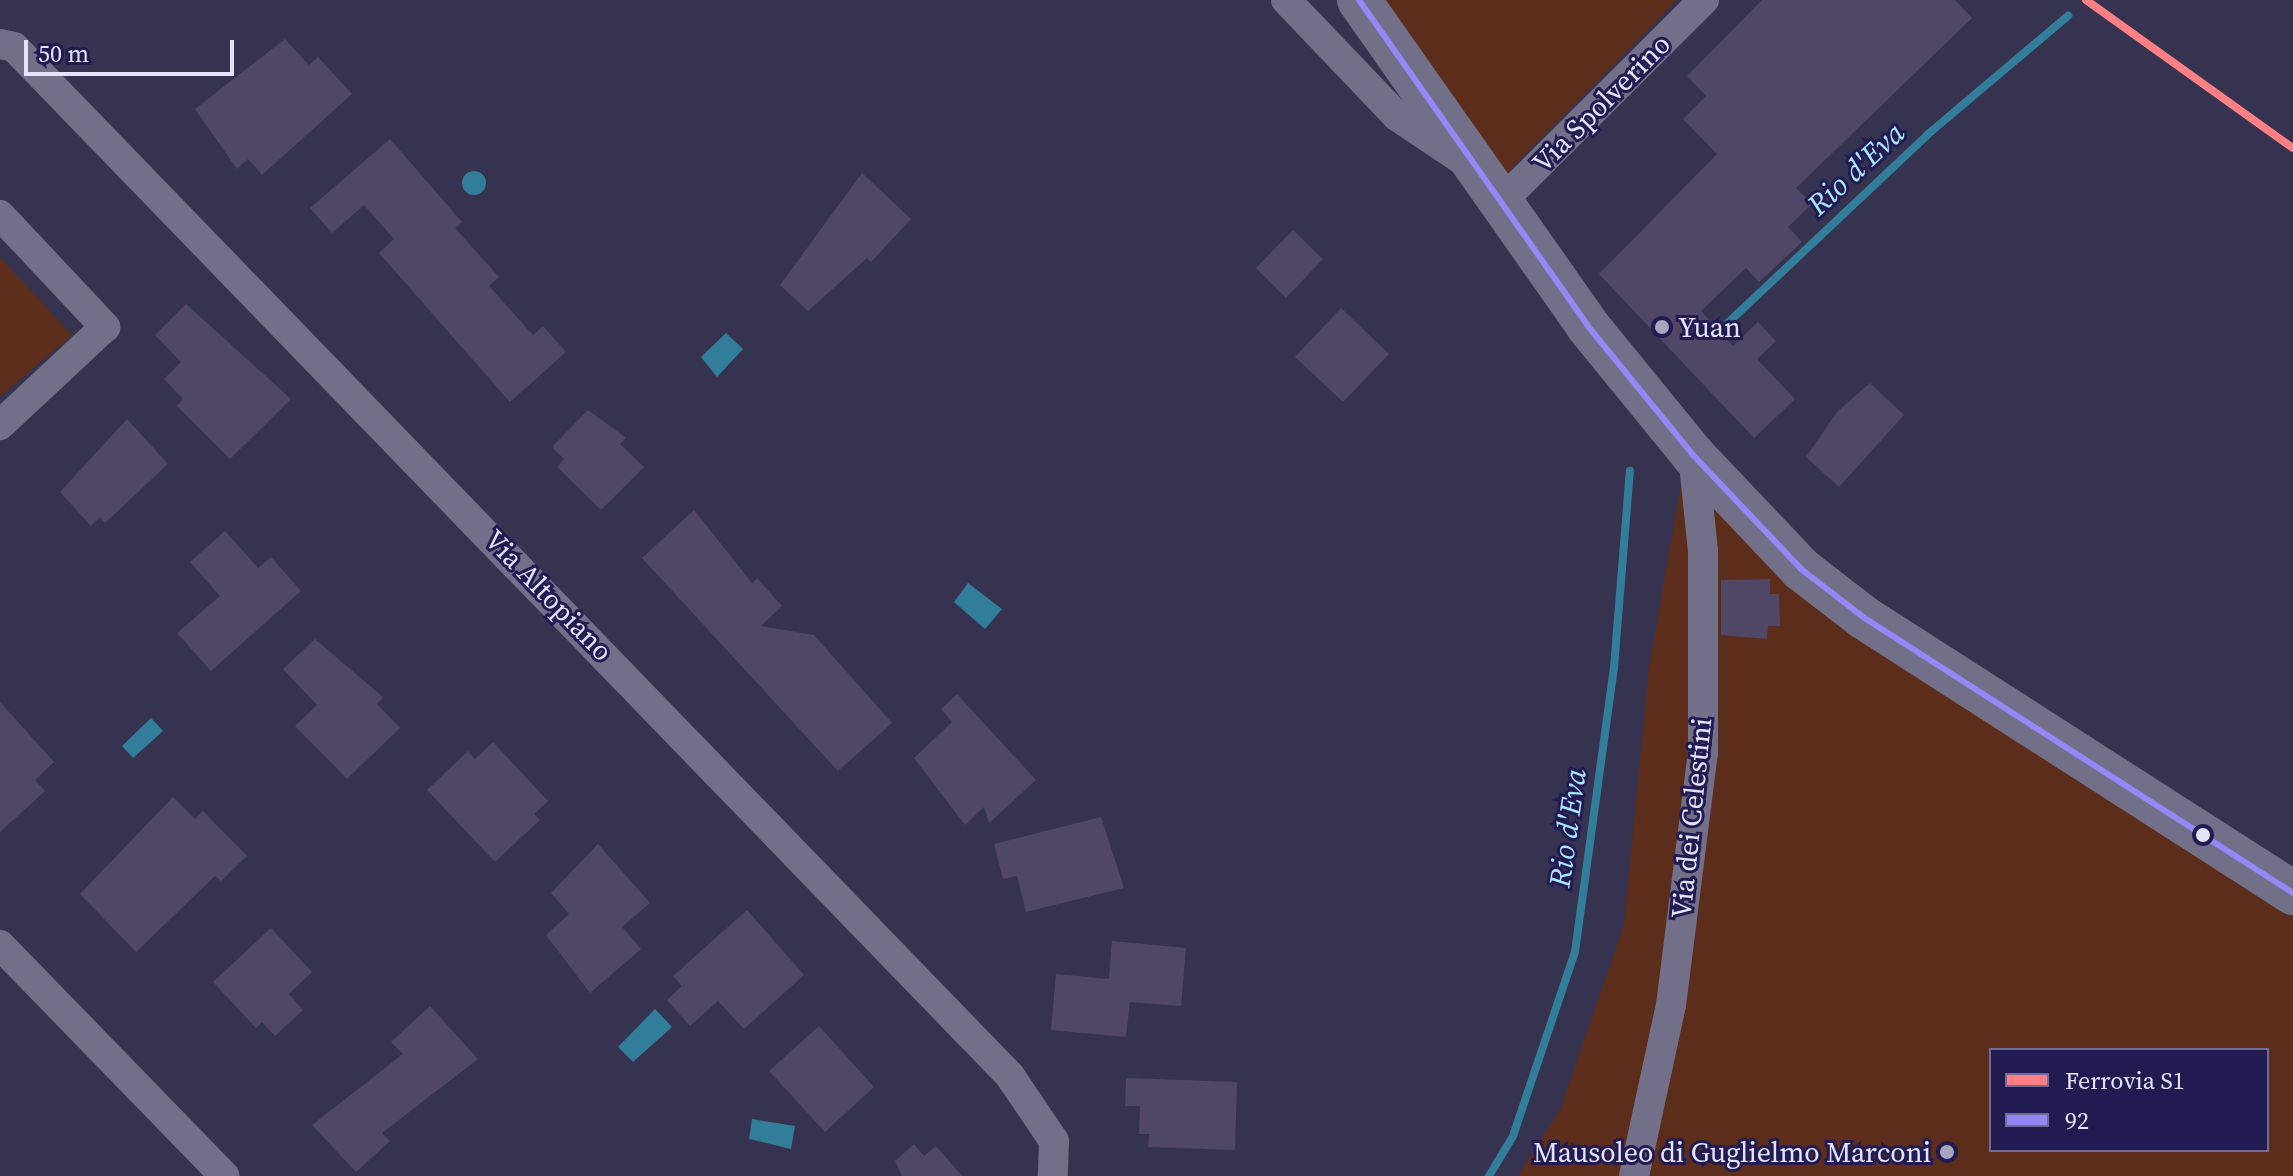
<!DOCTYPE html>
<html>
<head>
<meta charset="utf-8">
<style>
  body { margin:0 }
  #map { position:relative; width:2293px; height:1176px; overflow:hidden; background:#363351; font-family:"Source Serif 4",serif }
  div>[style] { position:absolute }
  .green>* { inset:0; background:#5c2d1b }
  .water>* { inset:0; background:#327d99 }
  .round { border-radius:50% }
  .stream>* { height:8px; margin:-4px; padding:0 4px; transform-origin:4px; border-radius:4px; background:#327d99 }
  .building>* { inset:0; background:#504665 }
  .minor>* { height:30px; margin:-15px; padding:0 15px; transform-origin:15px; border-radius:15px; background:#727088 }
  .secondary>* { height:44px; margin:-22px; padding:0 22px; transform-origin:22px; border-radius:22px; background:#727088 }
  .bus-1>* { height:6px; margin:-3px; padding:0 3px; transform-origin:3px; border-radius:3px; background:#9488f6 }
  .rail-1>* { height:8px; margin:-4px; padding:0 4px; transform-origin:4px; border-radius:4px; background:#ff8084 }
  .dots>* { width:22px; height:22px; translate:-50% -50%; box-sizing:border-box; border:4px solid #221b52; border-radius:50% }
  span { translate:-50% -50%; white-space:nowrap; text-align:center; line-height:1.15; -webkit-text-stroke:6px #221b52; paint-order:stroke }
  .street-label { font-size:28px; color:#e3e4f9 }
  .poi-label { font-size:28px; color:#e3e4f9 }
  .left { translate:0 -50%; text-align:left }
  .right { translate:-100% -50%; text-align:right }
  .water-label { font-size:30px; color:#a9e7ff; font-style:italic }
  .legend { position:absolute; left:1989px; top:1048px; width:280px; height:104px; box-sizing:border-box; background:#221b52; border:2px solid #6f6b95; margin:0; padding:10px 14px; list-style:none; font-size:24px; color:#e3e4f9 }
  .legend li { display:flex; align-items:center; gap:16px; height:40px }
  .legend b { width:40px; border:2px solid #6f6b95 }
  .scale { position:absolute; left:24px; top:40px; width:210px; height:36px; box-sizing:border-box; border:4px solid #e3e4f9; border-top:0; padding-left:10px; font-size:24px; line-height:28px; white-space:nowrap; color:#e3e4f9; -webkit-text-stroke:6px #221b52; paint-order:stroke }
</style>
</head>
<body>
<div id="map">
  <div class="green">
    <div style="clip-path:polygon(1378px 0,1677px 0,1504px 176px)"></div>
    <div style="clip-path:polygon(0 257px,72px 335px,0 397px)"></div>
    <div style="clip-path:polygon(evenodd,1681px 485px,2293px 893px,2293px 1176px,1518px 1176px,1560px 1110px,1624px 925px,1649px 667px,1681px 485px,1991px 1050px,2267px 1050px,2267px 1150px,1991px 1150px,1991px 1050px)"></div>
  </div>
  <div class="water">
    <div class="round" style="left:462px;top:171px;width:24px;height:24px"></div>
    <div style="clip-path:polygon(726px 333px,743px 349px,717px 377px,701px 357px)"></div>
    <div style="clip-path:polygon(968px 583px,1002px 609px,985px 629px,954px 602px)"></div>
    <div style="clip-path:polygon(151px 718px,163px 731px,133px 758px,122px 746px)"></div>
    <div style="clip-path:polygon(655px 1009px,672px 1027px,633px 1062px,618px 1047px)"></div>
    <div style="clip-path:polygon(752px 1119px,795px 1126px,791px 1149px,749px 1139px)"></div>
  </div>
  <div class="stream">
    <div style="left:1714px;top:336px;width:293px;rotate:-43.3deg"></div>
    <div style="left:1927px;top:135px;width:185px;rotate:-40.2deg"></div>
    <div style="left:1489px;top:1176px;width:47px;rotate:-59deg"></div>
    <div style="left:1513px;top:1136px;width:194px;rotate:-71.4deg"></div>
    <div style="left:1575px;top:952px;width:287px;rotate:-82.2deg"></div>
    <div style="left:1614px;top:668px;width:198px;rotate:-85.4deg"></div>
  </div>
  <div class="building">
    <div style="clip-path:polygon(1762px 0,1955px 0,1972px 18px,1796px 188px,1812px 204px,1788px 227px,1802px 242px,1759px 282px,1746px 268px,1701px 311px,1733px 346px,1758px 322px,1776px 341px,1757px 359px,1795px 399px,1754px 438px,1599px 274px,1717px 154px,1683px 119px,1706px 96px,1687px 76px)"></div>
    <div style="clip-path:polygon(285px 39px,309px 65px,318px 57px,352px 94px,262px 175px,248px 159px,237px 169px,195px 109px)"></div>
    <div style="clip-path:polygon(390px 139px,462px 222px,455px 228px,499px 277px,489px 286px,533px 335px,543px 326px,566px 352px,510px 402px,379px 253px,394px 239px,364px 205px,332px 233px,310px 208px)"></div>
    <div style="clip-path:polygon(862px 173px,911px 219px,871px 262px,867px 258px,808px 311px,780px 285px)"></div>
    <div style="clip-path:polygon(1293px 230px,1323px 259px,1286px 298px,1256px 268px)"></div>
    <div style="clip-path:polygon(186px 304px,291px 399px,230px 459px,177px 406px,183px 399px,164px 379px,181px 362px,155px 335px)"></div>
    <div style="clip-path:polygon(1341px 308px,1389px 354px,1343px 402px,1295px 357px)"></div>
    <div style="clip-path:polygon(1870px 383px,1904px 415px,1839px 487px,1806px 457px,1837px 412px)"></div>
    <div style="clip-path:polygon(588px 410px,626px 438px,620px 444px,644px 467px,601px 510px,557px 467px,564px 459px,552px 447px)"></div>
    <div style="clip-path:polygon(127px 419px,168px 464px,105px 523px,100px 517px,91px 526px,60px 492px)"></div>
    <div style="clip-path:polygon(694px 510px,752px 583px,757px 578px,782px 606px,761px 626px,814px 635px,892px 723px,838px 771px,642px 558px)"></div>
    <div style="clip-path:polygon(225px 531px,258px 568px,271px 557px,301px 591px,211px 671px,177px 633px,220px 596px,190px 562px)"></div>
    <div style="clip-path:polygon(1770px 579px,1770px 594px,1779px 594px,1780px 626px,1768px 626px,1767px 639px,1721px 635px,1721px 580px)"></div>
    <div style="clip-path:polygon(315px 639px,383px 697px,377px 704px,400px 728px,347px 779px,295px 726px,317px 705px,283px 669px)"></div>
    <div style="clip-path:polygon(957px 694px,1036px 780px,989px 823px,984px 807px,965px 825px,914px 758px,952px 722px,941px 709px)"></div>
    <div style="clip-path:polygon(0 702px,54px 762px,35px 780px,45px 791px,0 832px)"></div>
    <div style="clip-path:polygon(493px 742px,548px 801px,534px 814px,540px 820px,495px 862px,427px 790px,468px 751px,475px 759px)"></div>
    <div style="clip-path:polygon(173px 797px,195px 819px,203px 811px,247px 856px,221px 881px,215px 876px,136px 952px,80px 894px)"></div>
    <div style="clip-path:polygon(1101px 817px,1124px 888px,1026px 912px,1017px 876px,1003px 879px,994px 844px)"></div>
    <div style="clip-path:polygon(598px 844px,650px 903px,622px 927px,641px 949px,590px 993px,546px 935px,569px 914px,551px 893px)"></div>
    <div style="clip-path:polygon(747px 910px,804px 975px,744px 1029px,718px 1001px,690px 1026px,667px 1000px,682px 986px,673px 976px)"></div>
    <div style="clip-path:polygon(271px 928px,312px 972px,289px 994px,303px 1010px,275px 1036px,262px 1022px,256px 1028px,213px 982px)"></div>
    <div style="clip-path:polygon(1112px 941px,1186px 948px,1181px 1006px,1130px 1002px,1126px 1037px,1051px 1030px,1056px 974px,1109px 979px)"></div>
    <div style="clip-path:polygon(430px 1006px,478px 1059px,382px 1133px,390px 1141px,356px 1172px,312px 1125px,403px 1054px,391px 1042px)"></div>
    <div style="clip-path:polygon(819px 1026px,874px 1087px,825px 1132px,769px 1071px)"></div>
    <div style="clip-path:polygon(1126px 1078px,1237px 1082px,1235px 1150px,1148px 1147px,1149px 1134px,1139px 1134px,1140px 1106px,1125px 1106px)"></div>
    <div style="clip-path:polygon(914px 1144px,924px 1156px,936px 1146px,962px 1176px,902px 1176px,895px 1161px)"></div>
  </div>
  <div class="minor">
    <div style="left:1286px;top:0;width:161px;rotate:46.3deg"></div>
    <div style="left:1397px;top:116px;width:77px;rotate:33.9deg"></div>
    <div style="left:0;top:44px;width:14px;rotate:12deg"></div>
    <div style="left:14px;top:47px;width:1432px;rotate:45.93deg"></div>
    <div style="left:1010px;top:1076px;width:78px;rotate:55.9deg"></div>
    <div style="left:1054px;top:1141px;width:35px;rotate:92deg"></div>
    <div style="left:1498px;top:205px;width:291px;rotate:-44.9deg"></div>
    <div style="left:0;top:215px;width:154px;rotate:46.8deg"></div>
    <div style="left:105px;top:327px;width:144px;rotate:137deg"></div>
    <div style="left:0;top:945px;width:322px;rotate:45.8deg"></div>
    <div style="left:1634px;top:1176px;width:175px;rotate:-77.8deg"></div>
    <div style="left:1671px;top:1005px;width:255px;rotate:-82.8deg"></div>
    <div style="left:1703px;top:752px;width:201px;rotate:-90deg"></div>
    <div style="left:1703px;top:551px;width:97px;rotate:-95.9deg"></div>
  </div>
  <div class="secondary">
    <div style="left:1359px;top:0;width:397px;rotate:54.9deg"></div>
    <div style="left:1587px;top:325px;width:168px;rotate:50.8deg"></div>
    <div style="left:1693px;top:455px;width:157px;rotate:46.5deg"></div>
    <div style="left:1801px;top:569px;width:78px;rotate:37.7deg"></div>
    <div style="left:1863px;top:617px;width:511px;rotate:32.69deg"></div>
  </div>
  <div class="bus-1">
    <div style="left:1359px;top:0;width:397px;rotate:54.9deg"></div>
    <div style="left:1587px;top:325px;width:168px;rotate:50.8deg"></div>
    <div style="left:1693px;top:455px;width:157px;rotate:46.5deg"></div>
    <div style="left:1801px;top:569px;width:78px;rotate:37.7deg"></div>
    <div style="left:1863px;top:617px;width:511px;rotate:32.69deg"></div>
  </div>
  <div class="rail-1">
    <div style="left:2086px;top:0;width:254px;rotate:35.6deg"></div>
  </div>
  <div class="dots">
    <div style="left:1662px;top:327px;background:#a6a6be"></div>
    <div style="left:2203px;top:835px;background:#e3e4f9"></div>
    <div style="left:1947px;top:1152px;background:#a6a6be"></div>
  </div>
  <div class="street-label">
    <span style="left:1601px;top:103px;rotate:-45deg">Via Spolverino</span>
    <span style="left:549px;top:595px;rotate:46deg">Via Altopiano</span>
    <span style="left:1691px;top:818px;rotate:-84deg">Via dei Celestini</span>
  </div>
  <div class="poi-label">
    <span class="left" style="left:1678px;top:327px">Yuan</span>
    <span class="right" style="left:1931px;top:1152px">Mausoleo di Guglielmo Marconi</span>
  </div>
  <div class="water-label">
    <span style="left:1856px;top:169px;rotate:-43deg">Rio d'Eva</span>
    <span style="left:1568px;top:828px;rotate:-82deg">Rio d'Eva</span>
  </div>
  <ul class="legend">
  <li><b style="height:10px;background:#ff8084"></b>Ferrovia S1</li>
  <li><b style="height:10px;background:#9488f6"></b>92</li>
  </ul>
  <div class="scale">50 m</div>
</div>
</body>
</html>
